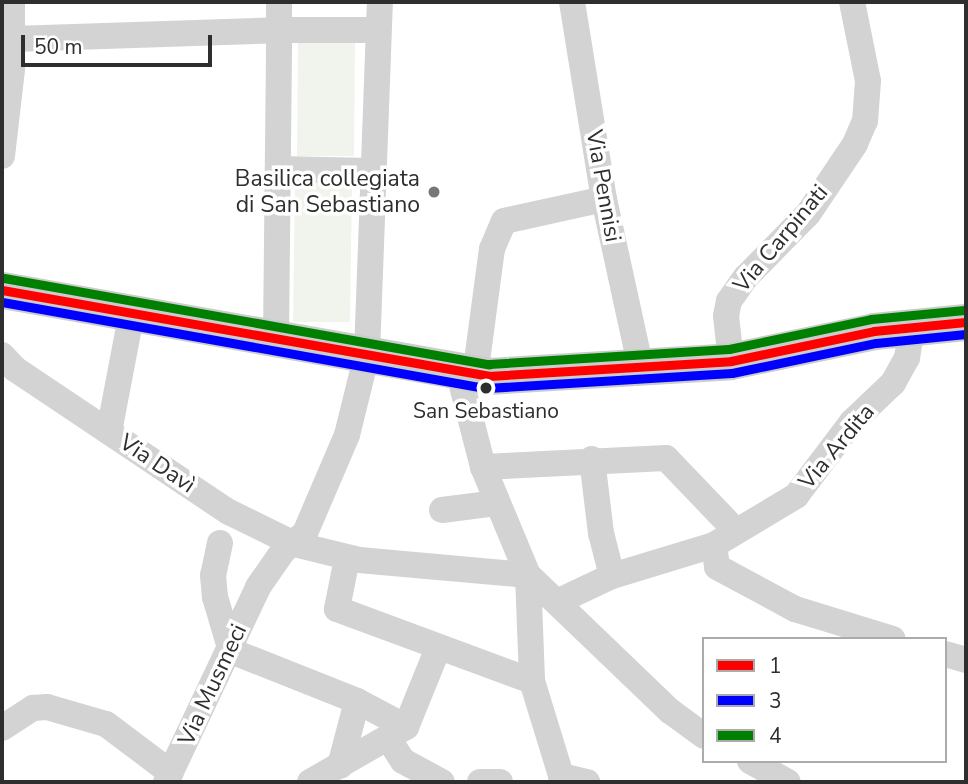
<!DOCTYPE html>
<html>
<head>
<meta charset="utf-8">
<style>
  body { margin:0 }
  #map { position:relative; width:968px; height:784px; overflow:hidden; background:#fff; font-family:"Nunito Sans",sans-serif }
  div>[style] { position:absolute }
  .green>* { inset:0; background:#f1f4ec }
  .street>* { height:26px; margin:-13px; padding:0 13px; transform-origin:13px; border-radius:13px; background:#d3d3d3 }
  .secondary>* { height:37px; margin:-18.5px; padding:0 18.5px; transform-origin:18.5px; border-radius:18.5px; background:#ccc }
  .bus-1>* { height:9px; margin:-4.5px; padding:0 4.5px; transform-origin:4.5px; border-radius:4.5px; background:#f00 }
  .bus-2>* { height:9px; margin:-4.5px; padding:0 4.5px; transform-origin:4.5px; border-radius:4.5px; background:#00f }
  .bus-3>* { height:9px; margin:-4.5px; padding:0 4.5px; transform-origin:4.5px; border-radius:4.5px; background:#008000 }
  .dots>* { width:19px; height:19px; translate:-50% -50%; box-sizing:border-box; border:4px solid #fff; border-radius:50% }
  span { translate:-50% -50%; white-space:nowrap; text-align:center; line-height:1.15; -webkit-text-stroke:7px #fff; paint-order:stroke }
  .bus-label { font-size:21px; color:#2e2e2e }
  .poi-label { font-size:23px; color:#2e2e2e }
  .right { translate:-100% -50%; text-align:right }
  .street-label { font-size:23px; color:#2e2e2e }
  .frame { position:absolute; inset:0; border:4px solid #2e2e2e; pointer-events:none }
  .legend { position:absolute; left:702px; top:637px; width:245px; height:126px; box-sizing:border-box; background:#fff; border:2px solid #ababab; margin:0; padding:9px 12px; list-style:none; font-size:21px; color:#2e2e2e }
  .legend li { display:flex; align-items:center; gap:14px; height:35px }
  .legend b { width:35px; border:2px solid #ababab }
  .scale { position:absolute; left:21px; top:35px; width:191px; height:32px; box-sizing:border-box; border:4px solid #2e2e2e; border-top:0; padding-left:9px; font-size:21px; line-height:24px; white-space:nowrap; color:#2e2e2e; -webkit-text-stroke:5px #fff; paint-order:stroke }
</style>
</head>
<body>
<div id="map">
  <div class="green">
    <div style="clip-path:polygon(298px 41px,355px 41px,354px 156px,297px 156px)"></div>
    <div style="clip-path:polygon(295px 182px,352px 183px,350px 322px,293px 322px)"></div>
  </div>
  <div class="street">
    <div style="left:572px;top:2px;width:200px;rotate:80.8deg"></div>
    <div style="left:604px;top:199px;width:174px;rotate:77.7deg"></div>
    <div style="left:13px;top:39px;width:266px;rotate:-1.9deg"></div>
    <div style="left:279px;top:30px;width:28px;rotate:-90deg"></div>
    <div style="left:2px;top:156px;width:88px;rotate:-83.4deg"></div>
    <div style="left:12px;top:69px;width:67px;rotate:-90deg"></div>
    <div style="left:278px;top:169px;width:95px;rotate:1.2deg"></div>
    <div style="left:276px;top:337px;width:307px;rotate:-89.4deg"></div>
    <div style="left:279px;top:30px;width:99px"></div>
    <div style="left:2px;top:355px;width:19px;rotate:47deg"></div>
    <div style="left:15px;top:369px;width:257px;rotate:33.8deg"></div>
    <div style="left:229px;top:512px;width:72px;rotate:26.2deg"></div>
    <div style="left:294px;top:544px;width:67px;rotate:13.8deg"></div>
    <div style="left:359px;top:560px;width:170px;rotate:5.1deg"></div>
    <div style="left:528px;top:575px;width:197px;rotate:43.8deg"></div>
    <div style="left:670px;top:711px;width:42px;rotate:36.3deg"></div>
    <div style="left:731px;top:361px;width:45px;rotate:-96.3deg"></div>
    <div style="left:726px;top:316px;width:15px;rotate:-79deg"></div>
    <div style="left:729px;top:301px;width:29px;rotate:-55deg"></div>
    <div style="left:746px;top:277px;width:88px;rotate:-45.5deg"></div>
    <div style="left:808px;top:214px;width:84px;rotate:-56.1deg"></div>
    <div style="left:855px;top:144px;width:25px;rotate:-67deg"></div>
    <div style="left:865px;top:121px;width:40px;rotate:-85.7deg"></div>
    <div style="left:868px;top:81px;width:81px;rotate:-101.4deg"></div>
    <div style="left:459px;top:374px;width:96px;rotate:75.5deg"></div>
    <div style="left:483px;top:467px;width:117px;rotate:67.4deg"></div>
    <div style="left:528px;top:575px;width:106px;rotate:87.8deg"></div>
    <div style="left:532px;top:681px;width:106px;rotate:72.9deg"></div>
    <div style="left:475px;top:376px;width:128px;rotate:-82.4deg"></div>
    <div style="left:492px;top:249px;width:30px;rotate:-67deg"></div>
    <div style="left:504px;top:221px;width:102px;rotate:-12.4deg"></div>
    <div style="left:109px;top:432px;width:123px;rotate:-79.2deg"></div>
    <div style="left:592px;top:459px;width:75px;rotate:83.1deg"></div>
    <div style="left:601px;top:533px;width:44px;rotate:75.7deg"></div>
    <div style="left:483px;top:467px;width:183px;rotate:-2.8deg"></div>
    <div style="left:666px;top:458px;width:101px;rotate:46.2deg"></div>
    <div style="left:442px;top:510px;width:54px;rotate:-7.4deg"></div>
    <div style="left:220px;top:543px;width:33px;rotate:102deg"></div>
    <div style="left:213px;top:575px;width:22px;rotate:85deg"></div>
    <div style="left:215px;top:597px;width:56px;rotate:73.5deg"></div>
    <div style="left:231px;top:651px;width:136px;rotate:21.6deg"></div>
    <div style="left:357px;top:701px;width:55px;rotate:28deg"></div>
    <div style="left:714px;top:545px;width:22px;rotate:82deg"></div>
    <div style="left:717px;top:567px;width:89px;rotate:28.3deg"></div>
    <div style="left:795px;top:609px;width:102px;rotate:17deg"></div>
    <div style="left:347px;top:558px;width:52px;rotate:101.1deg"></div>
    <div style="left:337px;top:609px;width:208px;rotate:20.3deg"></div>
    <div style="left:559px;top:601px;width:59px;rotate:-25.3deg"></div>
    <div style="left:612px;top:576px;width:107px;rotate:-16.9deg"></div>
    <div style="left:714px;top:545px;width:96px;rotate:-30.9deg"></div>
    <div style="left:796px;top:496px;width:93px;rotate:-52.9deg"></div>
    <div style="left:852px;top:422px;width:57px;rotate:-43.6deg"></div>
    <div style="left:893px;top:383px;width:29px;rotate:-61deg"></div>
    <div style="left:907px;top:358px;width:30px;rotate:-81deg"></div>
    <div style="left:945px;top:654px;width:22px;rotate:16deg"></div>
    <div style="left:2px;top:728px;width:37px;rotate:-33deg"></div>
    <div style="left:33px;top:708px;width:14px;rotate:-4deg"></div>
    <div style="left:47px;top:707px;width:61px;rotate:16.1deg"></div>
    <div style="left:106px;top:724px;width:81px;rotate:37deg"></div>
    <div style="left:388px;top:738px;width:27px;rotate:57deg"></div>
    <div style="left:403px;top:761px;width:44px;rotate:28.3deg"></div>
    <div style="left:750px;top:761px;width:43px;rotate:28.9deg"></div>
    <div style="left:340px;top:766px;width:67px;rotate:-75.3deg"></div>
    <div style="left:561px;top:776px;width:27px;rotate:13deg"></div>
    <div style="left:166px;top:782px;width:216px;rotate:-64.7deg"></div>
    <div style="left:258px;top:587px;width:44px;rotate:-55.2deg"></div>
    <div style="left:283px;top:551px;width:28px;rotate:-39deg"></div>
    <div style="left:305px;top:533px;width:107px;rotate:-66.8deg"></div>
    <div style="left:347px;top:435px;width:83px;rotate:-76.1deg"></div>
    <div style="left:367px;top:354px;width:352px;rotate:-87.9deg"></div>
    <div style="left:310px;top:782px;width:111px;rotate:-29.8deg"></div>
    <div style="left:406px;top:727px;width:85px;rotate:-67.9deg"></div>
    <div style="left:480px;top:782px;width:20px"></div>
  </div>
  <div class="secondary">
    <div style="left:2px;top:290px;width:494px;rotate:10deg"></div>
    <div style="left:488px;top:376px;width:243px;rotate:-3.5deg"></div>
    <div style="left:731px;top:361px;width:146px;rotate:-11.8deg"></div>
    <div style="left:874px;top:331px;width:92px;rotate:-5.6deg"></div>
  </div>
  <div class="bus-1">
    <div style="left:2px;top:290px;width:494px;rotate:10deg"></div>
    <div style="left:488px;top:376px;width:243px;rotate:-3.5deg"></div>
    <div style="left:731px;top:361px;width:146px;rotate:-11.8deg"></div>
    <div style="left:874px;top:331px;width:92px;rotate:-5.6deg"></div>
  </div>
  <div class="bus-2">
    <div style="left:2px;top:302px;width:493px;rotate:10.1deg"></div>
    <div style="left:487px;top:388px;width:245px;rotate:-3.5deg"></div>
    <div style="left:732px;top:373px;width:147px;rotate:-11.8deg"></div>
    <div style="left:876px;top:343px;width:90px;rotate:-5.7deg"></div>
  </div>
  <div class="bus-3">
    <div style="left:4px;top:278px;width:493px;rotate:10.1deg"></div>
    <div style="left:489px;top:364px;width:240px;rotate:-3.6deg"></div>
    <div style="left:729px;top:349px;width:145px;rotate:-11.9deg"></div>
    <div style="left:871px;top:319px;width:94px;rotate:-5.5deg"></div>
  </div>
  <div class="dots">
    <div style="left:434px;top:192px;background:#777"></div>
    <div style="left:486px;top:388px;background:#2e2e2e"></div>
  </div>
  <div class="bus-label">
    <span style="left:486px;top:411px">San Sebastiano</span>
  </div>
  <div class="poi-label">
    <span class="right" style="left:420px;top:192px">Basilica collegiata<br>di San Sebastiano</span>
  </div>
  <div class="street-label">
    <span style="left:603px;top:186px;rotate:80deg">Via Pennisi</span>
    <span style="left:781px;top:239px;rotate:-50deg">Via Carpinati</span>
    <span style="left:837px;top:447px;rotate:-50deg">Via Ardita</span>
    <span style="left:157px;top:464px;rotate:34deg">Via Davì</span>
    <span style="left:213px;top:685px;rotate:-65deg">Via Musmeci</span>
  </div>
  <div class="frame"></div>
  <ul class="legend">
  <li><b style="height:9px;background:#f00"></b>1</li>
  <li><b style="height:9px;background:#00f"></b>3</li>
  <li><b style="height:9px;background:#008000"></b>4</li>
  </ul>
  <div class="scale">50 m</div>
</div>
</body>
</html>
